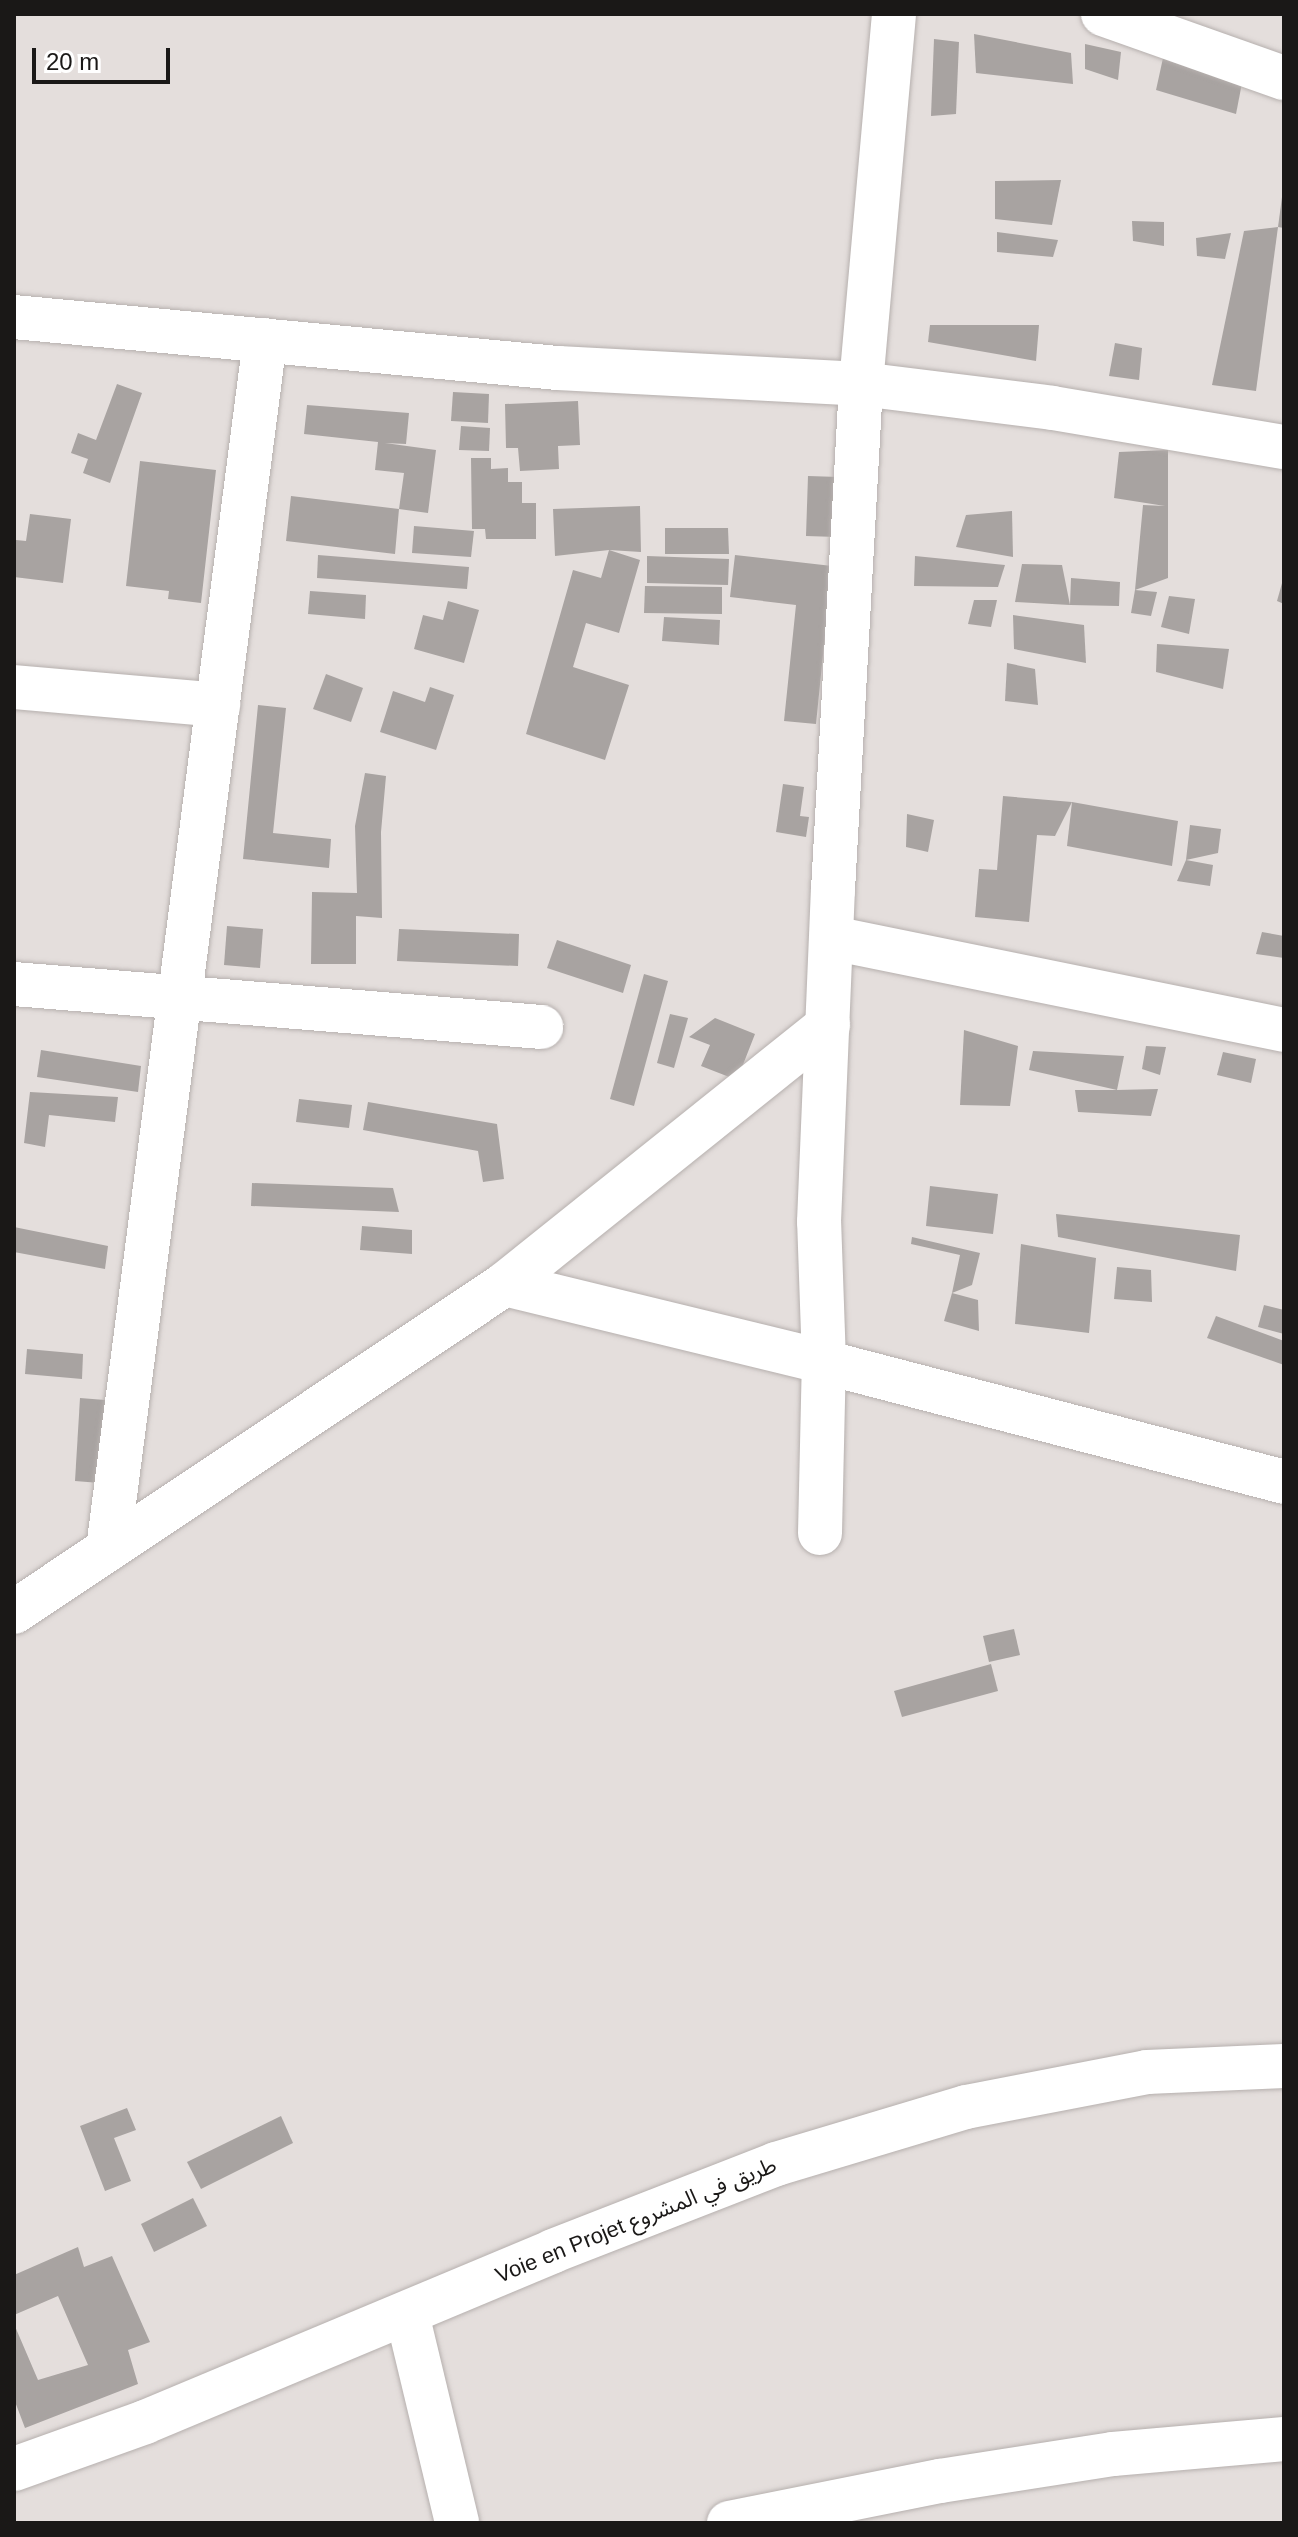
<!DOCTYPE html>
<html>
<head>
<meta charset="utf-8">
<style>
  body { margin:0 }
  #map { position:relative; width:1298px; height:2537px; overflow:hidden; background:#e4dedc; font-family:Arial,"Noto Sans Arabic",sans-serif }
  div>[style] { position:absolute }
  .building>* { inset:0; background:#a8a3a1 }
  .roads { filter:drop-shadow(0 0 2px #b6b0ae) drop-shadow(0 0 2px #b6b0ae) }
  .street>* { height:44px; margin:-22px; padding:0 22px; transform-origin:22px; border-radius:22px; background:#fff }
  span { translate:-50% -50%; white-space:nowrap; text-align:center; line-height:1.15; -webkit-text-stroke:6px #fff; paint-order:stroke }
  .street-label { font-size:22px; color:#1a1817 }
  .frame { position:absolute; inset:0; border:16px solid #1a1817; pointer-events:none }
  .scale { position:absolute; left:32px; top:48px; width:138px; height:36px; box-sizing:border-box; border:4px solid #1a1817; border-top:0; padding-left:10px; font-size:24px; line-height:28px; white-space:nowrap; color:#1a1817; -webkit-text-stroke:6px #fff; paint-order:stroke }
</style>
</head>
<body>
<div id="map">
  <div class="building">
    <div style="clip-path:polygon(974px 34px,1071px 53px,1073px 84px,976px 73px)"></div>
    <div style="clip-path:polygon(934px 39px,959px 42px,956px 114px,931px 116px)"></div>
    <div style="clip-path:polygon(1085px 44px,1121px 52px,1118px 80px,1085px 69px)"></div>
    <div style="clip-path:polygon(1163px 58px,1242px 83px,1236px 114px,1156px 90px)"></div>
    <div style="clip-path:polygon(1061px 180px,1052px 225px,995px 219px,995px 181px)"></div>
    <div style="clip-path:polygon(1282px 197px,1284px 197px,1284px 228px,1278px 227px)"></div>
    <div style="clip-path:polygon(1132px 221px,1164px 222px,1164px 246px,1133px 241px)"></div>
    <div style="clip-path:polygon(1278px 227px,1256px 391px,1212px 385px,1244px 231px)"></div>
    <div style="clip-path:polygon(997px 232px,1058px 240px,1053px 257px,997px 252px)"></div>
    <div style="clip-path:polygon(1231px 233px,1225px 259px,1197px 256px,1196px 238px)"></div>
    <div style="clip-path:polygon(930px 325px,1039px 325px,1036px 361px,928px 342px)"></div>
    <div style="clip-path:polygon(1115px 343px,1142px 348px,1139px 380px,1109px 376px)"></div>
    <div style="clip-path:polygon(117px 384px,142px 393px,110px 483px,83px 473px,88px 459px,71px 453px,78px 433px,96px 440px)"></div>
    <div style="clip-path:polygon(453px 392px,489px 394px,488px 423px,451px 421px)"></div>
    <div style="clip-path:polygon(578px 401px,580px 445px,558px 446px,559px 469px,520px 471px,518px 448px,506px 448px,505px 404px)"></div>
    <div style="clip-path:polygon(307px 405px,409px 413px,406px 444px,385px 443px,436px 450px,428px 513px,399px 509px,395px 554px,286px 541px,291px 496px,399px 509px,404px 473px,375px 470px,378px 442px,304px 434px)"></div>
    <div style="clip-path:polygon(461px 426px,490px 428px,489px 451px,459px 450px)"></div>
    <div style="clip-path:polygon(1168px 450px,1168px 578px,1135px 590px,1143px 505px,1165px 506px,1114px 498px,1119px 452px)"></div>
    <div style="clip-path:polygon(471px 458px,491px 458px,491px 469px,508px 468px,508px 482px,522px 482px,522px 503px,536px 503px,536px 539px,486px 539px,485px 529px,472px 529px)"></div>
    <div style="clip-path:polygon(140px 461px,216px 470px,201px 603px,168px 599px,169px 591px,126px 586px)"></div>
    <div style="clip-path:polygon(808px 476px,839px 477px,837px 537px,806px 536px)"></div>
    <div style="clip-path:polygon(640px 506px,641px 552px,609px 550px,640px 560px,619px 633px,586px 623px,573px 667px,629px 685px,605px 760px,526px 734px,573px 570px,601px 578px,609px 550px,555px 556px,553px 509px)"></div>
    <div style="clip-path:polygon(1012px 511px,1013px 557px,956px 547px,966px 515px)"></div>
    <div style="clip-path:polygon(30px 514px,71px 519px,63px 583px,14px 577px,16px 540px,26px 541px)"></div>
    <div style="clip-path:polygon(414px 526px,474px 531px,471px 557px,412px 553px)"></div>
    <div style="clip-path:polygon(665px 528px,728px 528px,729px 554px,665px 554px)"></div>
    <div style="clip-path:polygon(318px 555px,469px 567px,467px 589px,317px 578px)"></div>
    <div style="clip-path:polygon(735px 555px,832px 566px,816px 724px,784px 721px,796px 605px,730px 597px)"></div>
    <div style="clip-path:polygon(647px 556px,729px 559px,728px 585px,647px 583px)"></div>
    <div style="clip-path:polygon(915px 556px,1005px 565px,998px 587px,914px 586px)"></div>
    <div style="clip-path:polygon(1022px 564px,1062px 565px,1070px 605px,1071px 578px,1120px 582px,1119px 606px,1070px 605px,1015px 602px)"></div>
    <div style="clip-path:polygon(1284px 576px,1284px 604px,1277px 601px)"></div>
    <div style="clip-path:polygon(645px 586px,722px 587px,722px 614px,644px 613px)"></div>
    <div style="clip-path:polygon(1135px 590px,1157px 592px,1151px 616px,1131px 613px)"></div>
    <div style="clip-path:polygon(310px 591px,366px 595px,365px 619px,308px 614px)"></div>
    <div style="clip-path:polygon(1169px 596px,1195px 599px,1189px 634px,1161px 627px)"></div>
    <div style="clip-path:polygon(974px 600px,997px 600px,991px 627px,968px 624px)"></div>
    <div style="clip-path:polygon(448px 601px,479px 610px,464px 663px,414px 649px,423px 615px,443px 620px)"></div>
    <div style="clip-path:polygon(1013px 615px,1084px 625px,1086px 663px,1014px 649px)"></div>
    <div style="clip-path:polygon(664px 617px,720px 620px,719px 645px,662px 641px)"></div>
    <div style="clip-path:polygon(1157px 644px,1229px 649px,1223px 689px,1156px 672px)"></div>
    <div style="clip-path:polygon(1007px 663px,1035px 669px,1038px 705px,1005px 701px)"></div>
    <div style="clip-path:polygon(326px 674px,363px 688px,351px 722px,313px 709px)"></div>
    <div style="clip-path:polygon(430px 687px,454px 695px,436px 750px,380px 732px,393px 691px,425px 702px)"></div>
    <div style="clip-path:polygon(258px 705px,286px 708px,273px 833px,331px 839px,329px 868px,243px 859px)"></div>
    <div style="clip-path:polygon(365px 773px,386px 776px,381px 832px,382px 918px,356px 916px,356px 964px,311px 964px,312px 892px,357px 893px,355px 826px)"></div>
    <div style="clip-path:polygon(783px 784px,804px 787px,800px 816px,809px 817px,806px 837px,776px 832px)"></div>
    <div style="clip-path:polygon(1003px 796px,1072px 802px,1055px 836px,1037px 835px,1029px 922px,975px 917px,979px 869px,997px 870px)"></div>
    <div style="clip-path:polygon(1072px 802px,1178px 821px,1172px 866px,1067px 846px)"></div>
    <div style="clip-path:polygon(907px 814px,934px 820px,928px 852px,906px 847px)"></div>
    <div style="clip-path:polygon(1190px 825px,1221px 829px,1218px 853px,1186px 860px,1213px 865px,1210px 886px,1177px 881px,1186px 860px)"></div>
    <div style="clip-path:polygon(227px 926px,263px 929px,260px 968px,224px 965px)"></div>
    <div style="clip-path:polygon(399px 929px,519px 934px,518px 966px,397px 961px)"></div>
    <div style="clip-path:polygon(1262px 932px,1284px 936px,1284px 958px,1256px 954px)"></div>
    <div style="clip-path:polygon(557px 940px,631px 965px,623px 993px,547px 968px)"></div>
    <div style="clip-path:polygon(644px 974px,668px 981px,634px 1106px,610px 1099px)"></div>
    <div style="clip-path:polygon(670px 1014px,688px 1018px,674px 1068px,657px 1063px)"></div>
    <div style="clip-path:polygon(715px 1018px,755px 1034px,737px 1080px,701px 1066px,710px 1045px,689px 1037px)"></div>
    <div style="clip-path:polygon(964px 1030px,1018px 1046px,1010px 1106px,960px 1105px)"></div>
    <div style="clip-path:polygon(1146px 1046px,1166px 1047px,1160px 1075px,1142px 1069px)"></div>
    <div style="clip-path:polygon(41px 1050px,141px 1066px,138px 1092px,37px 1077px)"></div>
    <div style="clip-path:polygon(1033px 1051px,1124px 1056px,1117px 1090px,1158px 1089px,1151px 1116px,1078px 1112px,1075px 1090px,1117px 1090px,1029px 1070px)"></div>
    <div style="clip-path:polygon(1223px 1052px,1256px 1059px,1251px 1083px,1217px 1075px)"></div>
    <div style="clip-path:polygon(30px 1092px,118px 1097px,115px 1122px,49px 1115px,45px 1147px,24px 1143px)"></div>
    <div style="clip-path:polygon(299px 1099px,352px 1105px,349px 1128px,296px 1122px)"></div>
    <div style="clip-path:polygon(368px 1102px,497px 1124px,504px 1179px,483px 1182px,478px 1151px,363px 1130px)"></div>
    <div style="clip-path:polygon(252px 1183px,393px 1188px,399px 1212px,251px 1206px)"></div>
    <div style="clip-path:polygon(930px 1186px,998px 1194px,993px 1234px,926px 1226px)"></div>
    <div style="clip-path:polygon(1056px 1214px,1240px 1235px,1236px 1271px,1058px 1237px)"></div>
    <div style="clip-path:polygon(362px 1226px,412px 1230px,412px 1254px,360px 1250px)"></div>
    <div style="clip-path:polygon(14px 1227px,108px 1246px,105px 1269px,14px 1252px)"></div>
    <div style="clip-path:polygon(912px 1237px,980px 1253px,972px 1285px,952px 1293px,960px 1255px,911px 1244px)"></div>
    <div style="clip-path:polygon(1021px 1244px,1096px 1258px,1089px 1333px,1015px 1324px)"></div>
    <div style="clip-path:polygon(1117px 1267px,1151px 1270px,1152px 1302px,1114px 1299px)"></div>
    <div style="clip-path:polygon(952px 1293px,978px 1300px,979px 1331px,944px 1321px)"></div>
    <div style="clip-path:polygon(1264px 1305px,1284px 1310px,1284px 1334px,1258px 1327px)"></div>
    <div style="clip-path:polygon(1216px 1316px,1284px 1341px,1284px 1365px,1207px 1338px)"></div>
    <div style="clip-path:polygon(27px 1349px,83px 1354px,82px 1379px,25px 1374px)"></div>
    <div style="clip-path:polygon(80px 1398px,105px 1400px,100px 1483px,75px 1481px)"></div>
    <div style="clip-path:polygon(1014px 1629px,1020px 1655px,989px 1662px,983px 1636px)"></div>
    <div style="clip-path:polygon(991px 1664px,998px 1691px,902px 1717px,894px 1691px)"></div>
    <div style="clip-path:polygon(127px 2108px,136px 2130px,114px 2138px,131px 2181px,105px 2191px,80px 2126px)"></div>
    <div style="clip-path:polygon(281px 2116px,293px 2143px,201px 2189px,187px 2162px)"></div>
    <div style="clip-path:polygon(193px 2198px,207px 2226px,154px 2252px,141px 2224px)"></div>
    <div style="clip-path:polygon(78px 2247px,84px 2267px,112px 2256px,150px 2342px,128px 2350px,138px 2384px,25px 2428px,14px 2399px,14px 2324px,38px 2380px,88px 2365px,58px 2296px,14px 2315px,14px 2275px)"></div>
  </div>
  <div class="roads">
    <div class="street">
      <div style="left:1103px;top:14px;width:192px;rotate:19.5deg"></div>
      <div style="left:14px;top:317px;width:546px;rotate:5.36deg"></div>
      <div style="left:558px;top:368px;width:303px;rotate:3deg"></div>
      <div style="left:861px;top:384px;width:193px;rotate:7.1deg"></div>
      <div style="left:1053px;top:408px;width:234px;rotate:9.6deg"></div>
      <div style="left:14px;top:687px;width:205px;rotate:5deg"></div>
      <div style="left:832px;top:938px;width:461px;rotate:11.5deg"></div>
      <div style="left:14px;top:984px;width:529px;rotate:4.66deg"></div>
      <div style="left:505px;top:1284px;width:328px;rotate:13.7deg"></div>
      <div style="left:824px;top:1362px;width:475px;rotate:14.6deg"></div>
      <div style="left:820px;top:1533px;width:171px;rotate:-88.7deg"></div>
      <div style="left:824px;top:1362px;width:140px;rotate:-92deg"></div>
      <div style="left:819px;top:1222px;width:332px;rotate:-87.6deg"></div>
      <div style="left:833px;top:890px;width:507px;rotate:-86.83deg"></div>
      <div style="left:861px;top:384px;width:371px;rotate:-84.9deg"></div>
      <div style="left:108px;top:1549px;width:1219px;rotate:-82.6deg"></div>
      <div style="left:14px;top:1612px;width:590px;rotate:-33.74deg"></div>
      <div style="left:505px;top:1284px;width:414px;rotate:-38.7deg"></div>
      <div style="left:407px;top:2314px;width:215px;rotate:76.5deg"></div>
      <div style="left:14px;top:2469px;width:139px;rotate:-19.7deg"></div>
      <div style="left:145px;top:2422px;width:442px;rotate:-22.7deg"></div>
      <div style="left:553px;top:2251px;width:239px;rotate:-21.3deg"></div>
      <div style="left:776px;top:2164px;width:198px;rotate:-16.7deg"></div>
      <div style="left:966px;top:2107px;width:184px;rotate:-10.9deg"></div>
      <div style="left:1147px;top:2072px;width:137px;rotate:-2.5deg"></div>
      <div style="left:729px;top:2523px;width:215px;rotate:-11.3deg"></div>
      <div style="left:940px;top:2481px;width:175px;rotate:-8.9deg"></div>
      <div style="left:1113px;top:2454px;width:172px;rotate:-5deg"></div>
    </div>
  </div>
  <div class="street-label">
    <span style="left:636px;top:2220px;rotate:-22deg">Voie en Projet طريق في المشروع</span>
  </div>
  <div class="frame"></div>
  <div class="scale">20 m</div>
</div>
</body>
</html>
